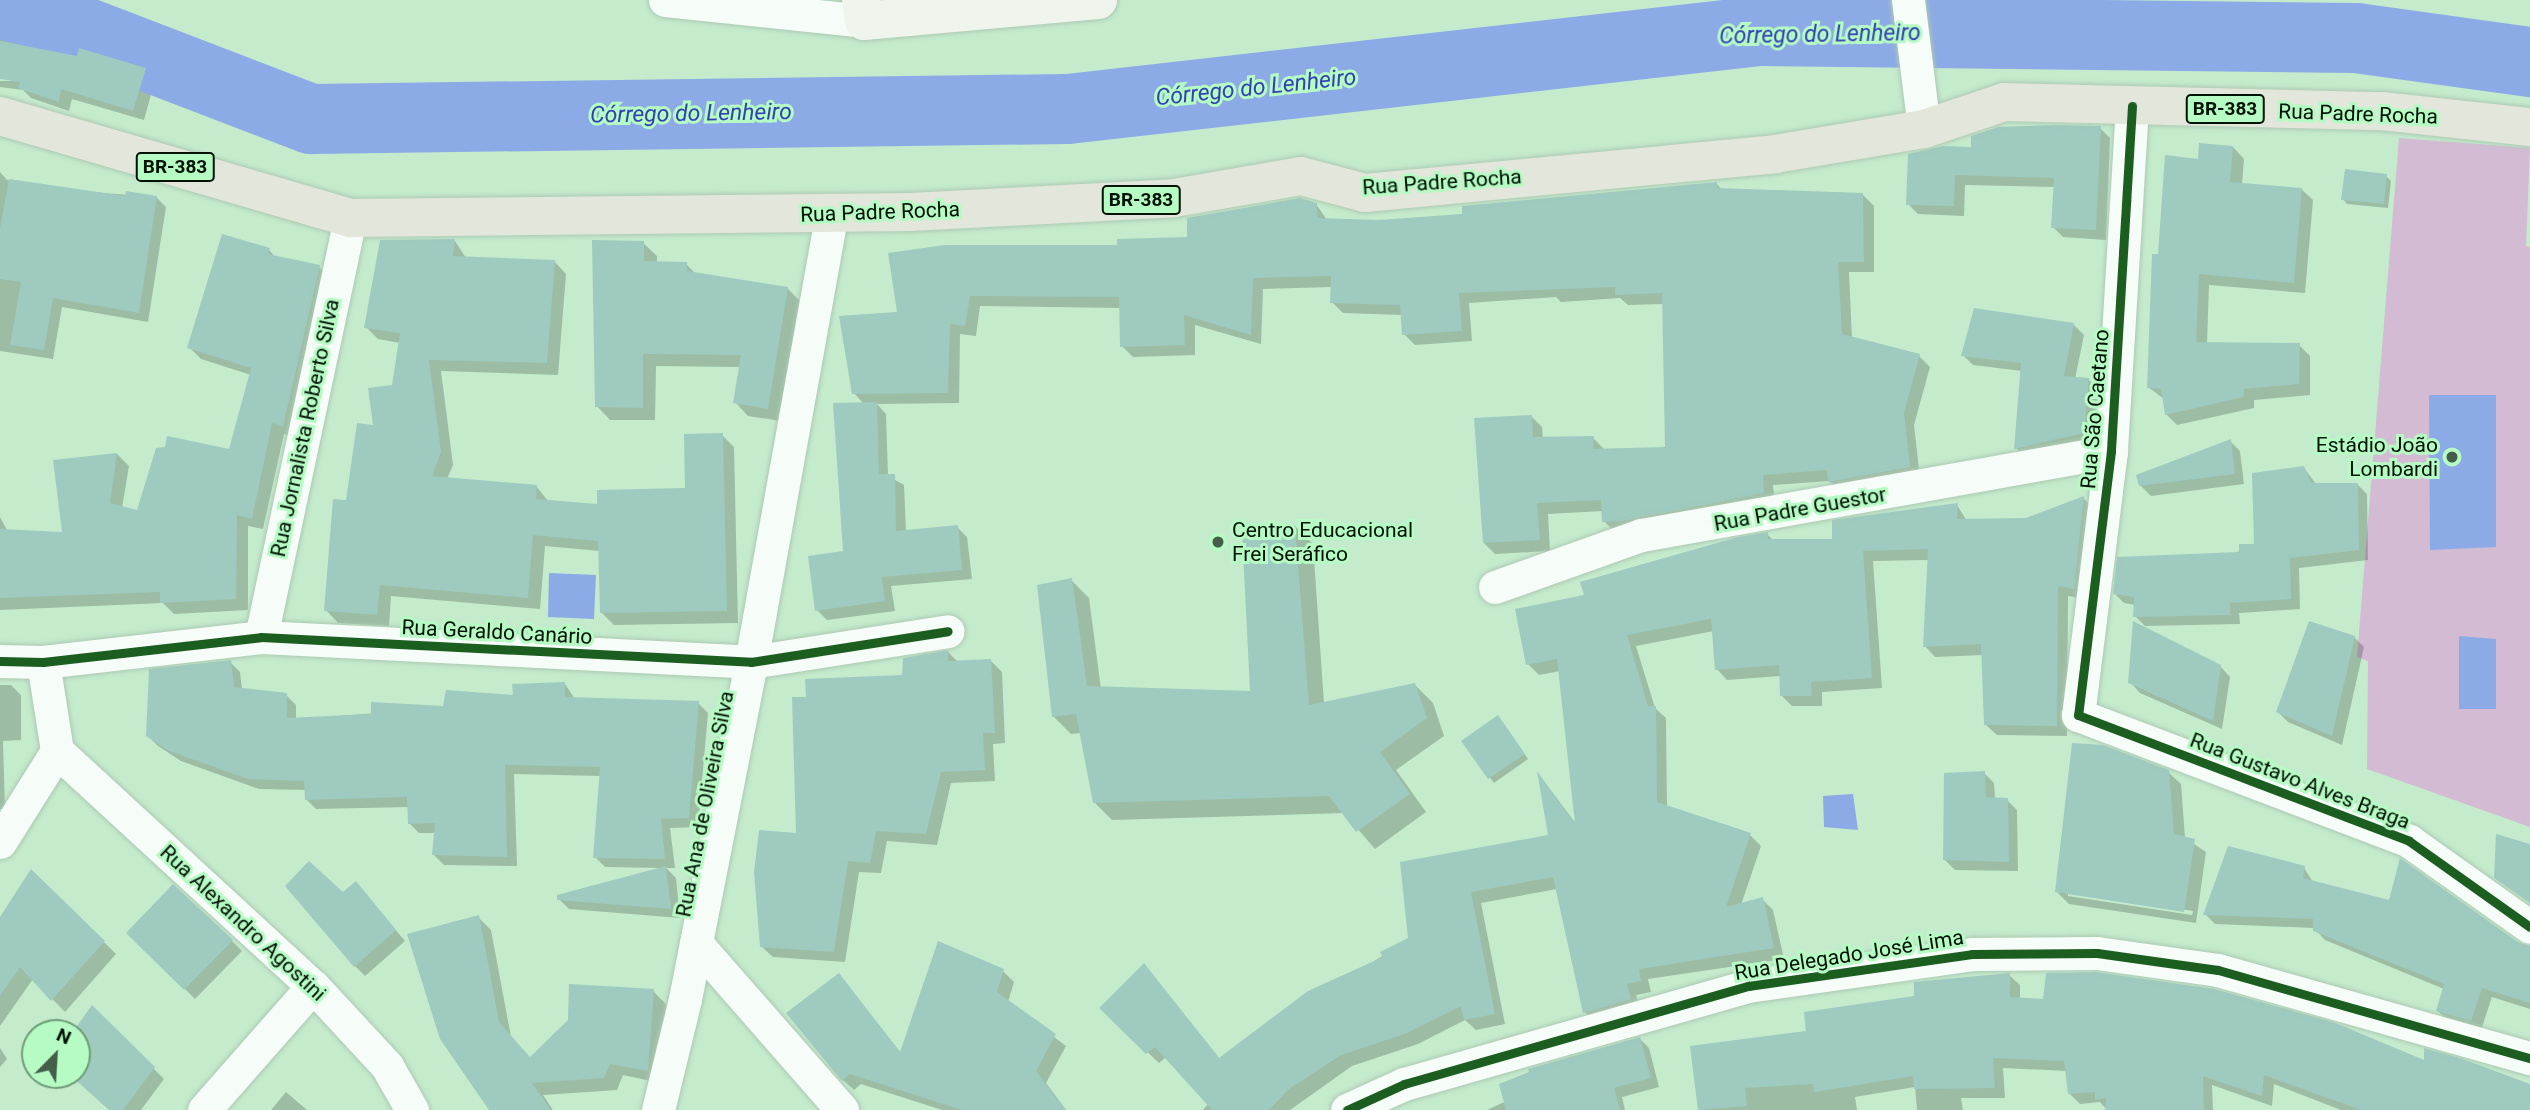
<!DOCTYPE html>
<html>
<head>
<meta charset="utf-8">
<style>
  body { margin:0 }
  #map { position:relative; width:2530px; height:1110px; overflow:hidden; background:#c5ebcd; font-family:Roboto,sans-serif }
  div>[style] { position:absolute }
  .green>* { inset:0; background:#d3bcd3 }
  .water>* { inset:0; background:#8cabe6 }
  .shadow>* { inset:0; background:#0003 }
  .river>* { height:70px; margin:-35px; padding:0 35px; transform-origin:35px; border-radius:35px; background:#8cabe6 }
  .building>* { inset:0; background:#9ecac0 }
  .roads { filter:drop-shadow(0 0 2px #acc9b3) drop-shadow(0 0 2px #acc9b3) }
  .minor>* { height:33px; margin:-16.5px; padding:0 16.5px; transform-origin:16.5px; border-radius:16.5px; background:#f6fcf8 }
  .secondary>* { height:38px; margin:-19px; padding:0 19px; transform-origin:19px; border-radius:19px; background:#eff4ec }
  .trunk>* { height:38px; margin:-19px; padding:0 19px; transform-origin:19px; border-radius:19px; background:#e3e6da }
  .cycleway>* { height:9px; margin:-4.5px; padding:0 4.5px; transform-origin:4.5px; border-radius:4.5px; background:#1b5e20 }
  .dots>* { width:19px; height:19px; translate:-50% -50%; box-sizing:border-box; border:4px solid #b6fac4; border-radius:50% }
  span { translate:-50% -50%; white-space:nowrap; text-align:center; line-height:1.15; -webkit-text-stroke:6px #b6fac4; paint-order:stroke }
  .shield-label span { padding:2px 5px; background:#b6fac4; border:2px solid; border-radius:5px; -webkit-text-stroke-width:0 }
  .shield-label { font-size:19px; color:#001203; font-weight:700 }
  .street-label { font-size:21px; color:#001203 }
  .poi-label { font-size:21px; color:#001203 }
  .right { translate:-100% -50%; text-align:right }
  .left { translate:0 -50%; text-align:left }
  .water-label { font-size:23px; color:#3142b3; font-style:italic }
  .north { position:absolute; left:21px; top:1019px; width:70px; height:70px; box-sizing:border-box; background:#b6fac4; border:2px solid #6d9d77; border-radius:50%; rotate:24deg; font-size:19px; font-weight:700; line-height:28px; text-align:center; color:#001203 }
  .north::after { content:''; display:block; margin:auto; width:24px; height:32px; background:#455e4a; clip-path:polygon(50% 0,100% 100%,50% 72%,0 100%) }
</style>
</head>
<body>
<div id="map">
  <div class="green">
    <div style="clip-path:polygon(2399px 138px,2530px 148px,2526px 246px,2530px 247px,2530px 827px,2367px 769px,2368px 661px,2357px 657px)"></div>
  </div>
  <div class="water">
    <div style="clip-path:polygon(2429px 395px,2496px 395px,2496px 547px,2430px 550px)"></div>
    <div style="clip-path:polygon(549px 573px,596px 575px,594px 619px,548px 617px)"></div>
    <div style="clip-path:polygon(2459px 636px,2496px 639px,2496px 709px,2459px 709px)"></div>
    <div style="clip-path:polygon(1853px 794px,1858px 830px,1824px 827px,1823px 796px)"></div>
  </div>
  <div class="shadow">
    <div style="clip-path:polygon(0 17px,24px 21px,34px 32px,32px 49px,145px 69px,155px 80px,144px 120px,72px 99px,69px 111px,31px 98px,23px 90px,0 87px,0 81px,29px 81px,0 77px)"></div>
    <div style="clip-path:polygon(2100px 128px,2110px 138px,2106px 240px,2063px 237px,2053px 227px,2055px 187px,1965px 185px,1964px 216px,1918px 214px,1908px 204px,1973px 148px)"></div>
    <div style="clip-path:polygon(2233px 147px,2244px 159px,2242px 184px,2301px 189px,2313px 200px,2305px 293px,2209px 285px,2207px 344px,2299px 345px,2310px 356px,2310px 395px,2254px 400px,2254px 408px,2177px 425px,2166px 414px,2164px 399px,2148px 387px,2160px 256px,2199px 160px)"></div>
    <div style="clip-path:polygon(0 172px,7px 180px,63px 190px,156px 197px,166px 207px,148px 322px,62px 307px,53px 359px,0 351px)"></div>
    <div style="clip-path:polygon(2386px 176px,2391px 181px,2388px 208px,2347px 204px,2343px 199px)"></div>
    <div style="clip-path:polygon(1716px 183px,1722px 190px,1863px 195px,1874px 206px,1874px 272px,1849px 272px,1852px 339px,1919px 356px,1930px 367px,1914px 425px,1920px 478px,1841px 492px,1829px 481px,1773px 485px,1775px 504px,1615px 532px,1604px 521px,1603px 511px,1548px 514px,1550px 551px,1495px 554px,1484px 543px,1531px 416px,1542px 427px,1543px 439px,1593px 438px,1604px 449px,1667px 448px,1664px 304px,1628px 305px,1620px 298px,1561px 302px,1556px 297px,1469px 303px,1472px 341px,1415px 345px,1404px 334px,1402px 315px,1343px 313px,1332px 302px,1332px 287px,1263px 289px,1261px 344px,1195px 325px,1195px 355px,1133px 357px,1122px 346px,1121px 308px,980px 306px,976px 336px,960px 334px,959px 403px,877px 404px,886px 414px,888px 476px,904px 485px,906px 532px,957px 527px,967px 537px,972px 579px,891px 586px,895px 611px,827px 620px,817px 610px,845px 553px,864px 404px,854px 393px,899px 314px,1119px 247px,1189px 239px,1316px 204px,1327px 220px,1379px 222px,1464px 216px)"></div>
    <div style="clip-path:polygon(455px 241px,466px 258px,554px 261px,566px 274px,558px 375px,441px 371px,453px 465px,447px 479px,536px 486px,548px 501px,599px 505px,687px 489px,722px 435px,734px 447px,738px 623px,614px 625px,602px 613px,600px 551px,545px 546px,540px 609px,391px 596px,389px 626px,338px 623px,326px 610px,348px 502px,393px 386px,400px 343px,378px 339px,366px 327px)"></div>
    <div style="clip-path:polygon(643px 243px,657px 256px,657px 263px,686px 264px,696px 274px,787px 288px,801px 302px,781px 421px,748px 416px,735px 402px,740px 367px,656px 366px,655px 420px,610px 420px,597px 406px)"></div>
    <div style="clip-path:polygon(269px 250px,276px 258px,319px 267px,331px 279px,295px 438px,284px 434px,263px 529px,248px 526px,248px 610px,174px 614px,163px 603px,0 610px,0 517px,8px 532px,64px 534px,55px 462px,117px 454px,129px 466px,122px 508px,139px 512px,231px 451px,251px 375px,201px 359px,189px 347px)"></div>
    <div style="clip-path:polygon(2074px 325px,2084px 335px,2075px 379px,2088px 379px,2098px 389px,2093px 443px,2026px 458px,2016px 448px,2022px 371px,1973px 365px,1963px 355px)"></div>
    <div style="clip-path:polygon(2230px 441px,2240px 451px,2244px 484px,2151px 496px,2140px 485px)"></div>
    <div style="clip-path:polygon(2304px 468px,2316px 484px,2357px 484px,2367px 494px,2368px 560px,2299px 568px,2300px 609px,2239px 613px,2240px 624px,2145px 626px,2135px 616px,2136px 605px,2124px 603px,2114px 593px,2255px 546px)"></div>
    <div style="clip-path:polygon(2083px 498px,2094px 508px,2085px 599px,2068px 596px,2067px 736px,1997px 735px,1986px 725px,1983px 655px,1935px 657px,1925px 646px,1929px 560px,1873px 561px,1882px 688px,1822px 692px,1822px 706px,1792px 706px,1781px 695px,1781px 676px,1727px 680px,1717px 669px,1714px 631px,1636px 646px,1655px 708px,1666px 718px,1667px 807px,1750px 835px,1761px 846px,1741px 905px,1762px 899px,1773px 910px,1784px 959px,1648px 979px,1651px 992px,1636px 995px,1640px 1010px,1595px 1023px,1585px 1012px,1557px 889px,1481px 903px,1505px 1024px,1476px 1030px,1465px 1020px,1418px 1044px,1352px 1066px,1290px 1110px,1203px 1110px,1208px 1104px,1166px 1057px,1159px 1063px,1101px 1008px,1144px 965px,1220px 1059px,1409px 939px,1401px 864px,1550px 837px,1540px 776px,1577px 825px,1560px 671px,1539px 675px,1528px 664px,1586px 596px,1767px 534px,1774px 541px,1833px 540px,1957px 505px,1967px 521px,2027px 520px)"></div>
    <div style="clip-path:polygon(1295px 526px,1313px 544px,1324px 703px,1415px 685px,1433px 703px,1444px 736px,1396px 770px,1426px 812px,1375px 849px,1344px 813px,1112px 820px,1095px 803px,1081px 733px,1071px 734px,1053px 716px,1071px 580px,1089px 598px,1101px 689px,1252px 693px)"></div>
    <div style="clip-path:polygon(2354px 637px,2364px 647px,2342px 745px,2288px 722px,2278px 712px)"></div>
    <div style="clip-path:polygon(948px 652px,958px 662px,990px 660px,1002px 672px,1005px 743px,993px 744px,995px 781px,951px 783px,937px 845px,887px 841px,881px 873px,859px 872px,845px 962px,773px 957px,761px 946px,798px 835px,807px 699px,904px 677px)"></div>
    <div style="clip-path:polygon(230px 662px,240px 672px,242px 689px,286px 695px,296px 705px,296px 719px,445px 708px,565px 684px,575px 699px,698px 703px,708px 713px,698px 827px,670px 828px,675px 868px,666px 868px,676px 878px,680px 918px,569px 909px,559px 899px,662px 868px,605px 867px,595px 857px,601px 776px,514px 774px,517px 866px,444px 865px,434px 855px,436px 833px,419px 833px,409px 823px,409px 807px,316px 809px,306px 799px,306px 790px,259px 789px,181px 761px,158px 746px,148px 736px)"></div>
    <div style="clip-path:polygon(2220px 666px,2230px 677px,2222px 729px,2140px 693px,2130px 682px)"></div>
    <div style="clip-path:polygon(0 685px,11px 685px,21px 695px,21px 740px,3px 741px,5px 809px,0 809px)"></div>
    <div style="clip-path:polygon(1502px 722px,1528px 759px,1494px 783px,1463px 742px)"></div>
    <div style="clip-path:polygon(evenodd,2168px 772px,2181px 784px,2185px 838px,2206px 852px,2196px 923px,2069px 904px,2057px 892px,2168px 772px,2068px 892px,2193px 911px,2192px 915px,2068px 896px,2068px 892px)"></div>
    <div style="clip-path:polygon(1984px 773px,1994px 783px,1995px 799px,2007px 800px,2017px 810px,2018px 871px,1955px 870px,1945px 860px)"></div>
    <div style="clip-path:polygon(2304px 868px,2313px 882px,2530px 946px,2530px 1009px,2492px 997px,2481px 1030px,2448px 1021px,2438px 1011px,2444px 989px,2325px 940px,2314px 928px,2215px 924px,2205px 914px)"></div>
    <div style="clip-path:polygon(31px 871px,116px 954px,65px 1012px,33px 979px,0 1026px,0 919px)"></div>
    <div style="clip-path:polygon(356px 883px,405px 941px,365px 976px,355px 966px,343px 894px)"></div>
    <div style="clip-path:polygon(478px 917px,491px 930px,511px 1037px,531px 1059px,653px 991px,666px 1004px,660px 1083px,623px 1075px,617px 1090px,543px 1095px,553px 1110px,491px 1110px)"></div>
    <div style="clip-path:polygon(129px 933px,232px 941px,242px 951px,195px 999px)"></div>
    <div style="clip-path:polygon(1003px 971px,1014px 982px,1008px 1002px,1066px 1046px,1046px 1083px,1066px 1110px,942px 1110px,861px 1084px,854px 1090px,843px 1080px,839px 975px,901px 1053px)"></div>
    <div style="clip-path:polygon(2009px 975px,2020px 985px,2020px 1000px,2425px 1063px,2530px 1087px,2530px 1110px,2341px 1110px,2274px 1084px,2272px 1106px,2212px 1085px,2213px 1110px,2107px 1110px,2100px 1102px,2080px 1104px,2069px 1093px,2067px 1071px,2003px 1068px,2005px 1098px,1961px 1098px,1963px 1110px,1917px 1110px,1915px 1087px,1855px 1097px,1857px 1110px,1700px 1110px,1692px 1047px,1808px 1033px)"></div>
    <div style="clip-path:polygon(97px 1012px,164px 1079px,141px 1110px,110px 1110px,72px 1075px,77px 1075px,77px 1033px)"></div>
    <div style="clip-path:polygon(1640px 1039px,1649px 1048px,1659px 1087px,1622px 1097px,1625px 1110px,1487px 1110px)"></div>
    <div style="clip-path:polygon(0 1048px,7px 1059px,0 1067px)"></div>
    <div style="clip-path:polygon(286px 1092px,307px 1110px,271px 1110px)"></div>
  </div>
  <div class="river">
    <div style="left:0;top:4px;width:33px;rotate:14deg"></div>
    <div style="left:32px;top:12px;width:299px;rotate:21deg"></div>
    <div style="left:311px;top:119px;width:757px;rotate:-0.76deg"></div>
    <div style="left:1068px;top:109px;width:696px;rotate:-6.43deg"></div>
    <div style="left:1760px;top:31px;width:596px;rotate:0.67deg"></div>
    <div style="left:2356px;top:38px;width:176px;rotate:7.9deg"></div>
  </div>
  <div class="building">
    <div style="clip-path:polygon(0 41px,77px 56px,79px 48px,146px 68px,133px 111px,61px 89px,59px 102px,18px 88px,20px 82px,0 79px)"></div>
    <div style="clip-path:polygon(2056px 125px,2101px 126px,2096px 230px,2051px 228px,2054px 178px,1955px 175px,1954px 206px,1906px 205px,1908px 154px,1943px 146px,1971px 147px,1971px 136px,1998px 127px)"></div>
    <div style="clip-path:polygon(2199px 143px,2233px 146px,2230px 182px,2302px 188px,2294px 283px,2199px 274px,2196px 342px,2300px 343px,2299px 384px,2244px 389px,2244px 397px,2165px 415px,2161px 389px,2147px 388px,2152px 254px,2158px 254px,2165px 155px,2198px 159px)"></div>
    <div style="clip-path:polygon(2345px 169px,2387px 174px,2384px 204px,2341px 200px)"></div>
    <div style="clip-path:polygon(9px 179px,125px 196px,126px 191px,157px 196px,139px 313px,53px 298px,44px 350px,10px 345px,21px 282px,0 279px,0 228px)"></div>
    <div style="clip-path:polygon(1717px 182px,1717px 188px,1863px 193px,1864px 262px,1838px 262px,1842px 334px,1920px 354px,1904px 413px,1910px 467px,1828px 482px,1827px 470px,1763px 475px,1764px 493px,1622px 521px,1602px 522px,1601px 500px,1537px 503px,1540px 540px,1483px 543px,1474px 418px,1532px 415px,1533px 437px,1594px 436px,1593px 449px,1665px 447px,1662px 293px,1615px 295px,1615px 287px,1459px 293px,1462px 331px,1402px 335px,1400px 305px,1330px 303px,1331px 276px,1253px 278px,1251px 335px,1184px 315px,1185px 345px,1120px 347px,1119px 297px,970px 296px,965px 326px,950px 324px,948px 393px,852px 394px,839px 316px,897px 312px,888px 253px,945px 245px,1117px 245px,1117px 239px,1187px 237px,1187px 218px,1300px 198px,1317px 203px,1317px 218px,1379px 220px,1462px 214px,1462px 206px)"></div>
    <div style="clip-path:polygon(222px 234px,270px 248px,268px 254px,320px 265px,283px 427px,272px 423px,252px 519px,237px 515px,236px 599px,160px 603px,160px 592px,0 598px,0 529px,62px 532px,53px 460px,117px 453px,110px 503px,137px 510px,156px 448px,165px 447px,167px 436px,229px 449px,251px 368px,187px 348px)"></div>
    <div style="clip-path:polygon(455px 239px,453px 256px,555px 260px,547px 363px,429px 360px,441px 452px,432px 476px,537px 485px,536px 499px,597px 504px,597px 490px,685px 488px,684px 434px,723px 433px,727px 611px,600px 613px,598px 541px,533px 535px,528px 598px,380px 585px,377px 615px,324px 611px,333px 499px,346px 500px,357px 423px,373px 425px,368px 388px,392px 385px,400px 333px,364px 328px,380px 240px)"></div>
    <div style="clip-path:polygon(592px 240px,644px 241px,644px 261px,687px 262px,687px 271px,788px 287px,768px 409px,733px 403px,741px 355px,643px 354px,643px 408px,595px 407px)"></div>
    <div style="clip-path:polygon(1974px 308px,2074px 323px,2064px 376px,2089px 378px,2084px 433px,2014px 449px,2021px 363px,1961px 356px)"></div>
    <div style="clip-path:polygon(877px 402px,879px 474px,895px 474px,896px 531px,958px 525px,962px 570px,882px 577px,885px 601px,815px 611px,808px 556px,843px 551px,833px 403px)"></div>
    <div style="clip-path:polygon(2231px 439px,2235px 474px,2139px 486px,2136px 475px)"></div>
    <div style="clip-path:polygon(2304px 466px,2311px 483px,2358px 483px,2359px 550px,2290px 558px,2291px 599px,2230px 603px,2230px 615px,2133px 617px,2134px 597px,2113px 594px,2117px 557px,2239px 552px,2239px 544px,2254px 544px,2252px 473px)"></div>
    <div style="clip-path:polygon(2084px 496px,2074px 589px,2058px 586px,2057px 726px,1984px 725px,1981px 644px,1923px 647px,1928px 549px,1863px 551px,1872px 678px,1811px 682px,1812px 696px,1780px 696px,1779px 665px,1715px 670px,1711px 619px,1627px 635px,1648px 706px,1656px 706px,1657px 802px,1751px 833px,1726px 907px,1763px 897px,1774px 948px,1639px 969px,1641px 981px,1627px 984px,1631px 999px,1583px 1013px,1553px 877px,1471px 892px,1495px 1014px,1464px 1020px,1461px 1006px,1407px 1033px,1341px 1055px,1289px 1089px,1269px 1110px,1212px 1110px,1155px 1047px,1146px 1054px,1099px 1008px,1144px 963px,1219px 1058px,1308px 991px,1383px 957px,1380px 952px,1408px 938px,1400px 862px,1548px 835px,1537px 771px,1575px 824px,1557px 659px,1526px 665px,1515px 609px,1584px 595px,1580px 582px,1738px 537px,1768px 532px,1768px 539px,1832px 539px,1832px 520px,1958px 503px,1957px 519px,2026px 518px)"></div>
    <div style="clip-path:polygon(1295px 525px,1309px 705px,1415px 683px,1427px 718px,1380px 752px,1410px 794px,1356px 832px,1329px 796px,1093px 803px,1076px 714px,1052px 717px,1037px 585px,1072px 578px,1087px 686px,1250px 691px,1242px 532px)"></div>
    <div style="clip-path:polygon(2133px 621px,2221px 665px,2213px 721px,2128px 683px)"></div>
    <div style="clip-path:polygon(2309px 621px,2355px 636px,2332px 736px,2276px 712px)"></div>
    <div style="clip-path:polygon(948px 650px,948px 661px,991px 659px,995px 733px,983px 733px,985px 770px,941px 772px,926px 834px,876px 831px,870px 863px,848px 861px,834px 952px,760px 947px,754px 872px,759px 830px,796px 833px,792px 697px,806px 697px,805px 679px,902px 675px,903px 658px)"></div>
    <div style="clip-path:polygon(231px 660px,234px 687px,287px 693px,287px 718px,371px 714px,371px 702px,443px 706px,446px 690px,513px 695px,512px 684px,565px 682px,565px 697px,699px 701px,689px 818px,661px 819px,665px 859px,593px 858px,600px 767px,505px 765px,507px 857px,432px 855px,435px 823px,408px 824px,407px 797px,305px 800px,304px 781px,248px 779px,169px 751px,146px 736px,149px 669px)"></div>
    <div style="clip-path:polygon(1498px 715px,1525px 754px,1488px 779px,1461px 741px)"></div>
    <div style="clip-path:polygon(2072px 743px,2103px 745px,2169px 770px,2174px 834px,2195px 839px,2184px 912px,2055px 892px)"></div>
    <div style="clip-path:polygon(1985px 771px,1986px 797px,2008px 798px,2009px 862px,1943px 860px,1944px 773px)"></div>
    <div style="clip-path:polygon(2496px 834px,2530px 844px,2530px 903px,2494px 878px)"></div>
    <div style="clip-path:polygon(2228px 846px,2305px 866px,2303px 878px,2389px 900px,2400px 858px,2519px 943px,2530px 946px,2530px 1003px,2482px 988px,2471px 1021px,2436px 1011px,2444px 984px,2313px 931px,2313px 919px,2203px 915px)"></div>
    <div style="clip-path:polygon(309px 861px,343px 892px,356px 881px,396px 930px,354px 967px,285px 886px)"></div>
    <div style="clip-path:polygon(666px 866px,671px 909px,557px 900px,557px 895px)"></div>
    <div style="clip-path:polygon(31px 869px,105px 941px,51px 1001px,20px 967px,0 996px,0 917px)"></div>
    <div style="clip-path:polygon(173px 884px,233px 940px,184px 990px,126px 933px)"></div>
    <div style="clip-path:polygon(479px 915px,499px 1022px,530px 1057px,568px 1020px,569px 984px,654px 989px,648px 1071px,610px 1064px,604px 1078px,532px 1083px,551px 1110px,489px 1110px,440px 1039px,407px 934px)"></div>
    <div style="clip-path:polygon(938px 941px,1004px 969px,997px 992px,1056px 1034px,1036px 1071px,1065px 1110px,962px 1110px,850px 1074px,842px 1081px,786px 1013px,839px 973px,900px 1052px)"></div>
    <div style="clip-path:polygon(2096px 972px,2214px 989px,2333px 1022px,2424px 1060px,2424px 1048px,2460px 1058px,2530px 1084px,2530px 1110px,2361px 1110px,2264px 1075px,2262px 1096px,2203px 1076px,2204px 1110px,2105px 1110px,2106px 1098px,2095px 1100px,2095px 1092px,2068px 1094px,2064px 1061px,1993px 1058px,1995px 1088px,1914px 1089px,1913px 1076px,1814px 1092px,1813px 1084px,1745px 1088px,1747px 1106px,1698px 1110px,1690px 1046px,1806px 1031px,1804px 1012px,1914px 996px,1914px 982px,2010px 973px,2010px 997px,2043px 999px,2046px 973px)"></div>
    <div style="clip-path:polygon(92px 1005px,155px 1067px,123px 1110px,109px 1110px,70px 1075px,77px 1075px,77px 1033px,72px 1033px)"></div>
    <div style="clip-path:polygon(1640px 1037px,1651px 1078px,1614px 1088px,1620px 1110px,1506px 1110px,1499px 1084px,1529px 1072px,1528px 1069px)"></div>
  </div>
  <div class="roads">
    <div class="minor">
      <div style="left:665px;top:0;width:200px;rotate:6deg"></div>
      <div style="left:1908px;top:0;width:130px;rotate:82.9deg"></div>
      <div style="left:2132px;top:106px;width:346px;rotate:93.5deg"></div>
      <div style="left:2111px;top:451px;width:266px;rotate:97.1deg"></div>
      <div style="left:2078px;top:715px;width:354px;rotate:20.8deg"></div>
      <div style="left:2409px;top:841px;width:148px;rotate:35.4deg"></div>
      <div style="left:1495px;top:587px;width:155px;rotate:-19.6deg"></div>
      <div style="left:1641px;top:535px;width:477px;rotate:-10.1deg"></div>
      <div style="left:261px;top:637px;width:428px;rotate:-78deg"></div>
      <div style="left:0;top:661px;width:43px;rotate:1.3deg"></div>
      <div style="left:43px;top:662px;width:219px;rotate:-6.5deg"></div>
      <div style="left:261px;top:637px;width:491px;rotate:2.9deg"></div>
      <div style="left:751px;top:662px;width:199px;rotate:-8.9deg"></div>
      <div style="left:57px;top:751px;width:348px;rotate:42.6deg"></div>
      <div style="left:313px;top:986px;width:109px;rotate:47.2deg"></div>
      <div style="left:387px;top:1066px;width:51px;rotate:60.4deg"></div>
      <div style="left:0;top:842px;width:107px;rotate:-57.9deg"></div>
      <div style="left:57px;top:751px;width:90px;rotate:-98.9deg"></div>
      <div style="left:696px;top:943px;width:222px;rotate:48.8deg"></div>
      <div style="left:204px;top:1110px;width:165px;rotate:-48.7deg"></div>
      <div style="left:658px;top:1110px;width:114px;rotate:-76.3deg"></div>
      <div style="left:685px;top:999px;width:343px;rotate:-78.9deg"></div>
      <div style="left:751px;top:662px;width:455px;rotate:-79.8deg"></div>
      <div style="left:1347px;top:1110px;width:63px;rotate:-24.5deg"></div>
      <div style="left:1404px;top:1084px;width:358px;rotate:-15.9deg"></div>
      <div style="left:1748px;top:986px;width:226px;rotate:-8.1deg"></div>
      <div style="left:1972px;top:954px;width:125px;rotate:-0.5deg"></div>
      <div style="left:2097px;top:953px;width:122px;rotate:8deg"></div>
      <div style="left:2218px;top:970px;width:324px;rotate:15.8deg"></div>
    </div>
    <div class="secondary">
      <div style="left:861px;top:0;width:21px;rotate:82deg"></div>
      <div style="left:864px;top:21px;width:235px;rotate:-5.1deg"></div>
    </div>
    <div class="trunk">
      <div style="left:0;top:116px;width:365px;rotate:16.2deg"></div>
      <div style="left:350px;top:218px;width:561px;rotate:-0.61deg"></div>
      <div style="left:911px;top:212px;width:263px;rotate:-3deg"></div>
      <div style="left:1174px;top:198px;width:129px;rotate:-9.8deg"></div>
      <div style="left:1301px;top:176px;width:66px;rotate:14.9deg"></div>
      <div style="left:1365px;top:193px;width:412px;rotate:-5.4deg"></div>
      <div style="left:1775px;top:154px;width:151px;rotate:-9.5deg"></div>
      <div style="left:1924px;top:129px;width:84px;rotate:-18.6deg"></div>
      <div style="left:2004px;top:102px;width:378px;rotate:1.4deg"></div>
      <div style="left:2382px;top:111px;width:149px;rotate:6.2deg"></div>
    </div>
  </div>
  <div class="cycleway">
    <div style="left:2132px;top:106px;width:346px;rotate:93.5deg"></div>
    <div style="left:2111px;top:451px;width:266px;rotate:97.1deg"></div>
    <div style="left:2078px;top:715px;width:354px;rotate:20.8deg"></div>
    <div style="left:2409px;top:841px;width:148px;rotate:35.4deg"></div>
    <div style="left:0;top:661px;width:43px;rotate:1.3deg"></div>
    <div style="left:43px;top:662px;width:219px;rotate:-6.5deg"></div>
    <div style="left:261px;top:637px;width:491px;rotate:2.9deg"></div>
    <div style="left:751px;top:662px;width:199px;rotate:-8.9deg"></div>
    <div style="left:1347px;top:1110px;width:63px;rotate:-24.5deg"></div>
    <div style="left:1404px;top:1084px;width:358px;rotate:-15.9deg"></div>
    <div style="left:1748px;top:986px;width:226px;rotate:-8.1deg"></div>
    <div style="left:1972px;top:954px;width:125px;rotate:-0.5deg"></div>
    <div style="left:2097px;top:953px;width:122px;rotate:8deg"></div>
    <div style="left:2218px;top:970px;width:324px;rotate:15.8deg"></div>
  </div>
  <div class="dots">
    <div style="left:2452px;top:457px;background:#455e4a"></div>
    <div style="left:1218px;top:542px;background:#455e4a"></div>
  </div>
  <div class="shield-label">
    <span style="left:2225px;top:109px">BR-383</span>
    <span style="left:175px;top:167px">BR-383</span>
    <span style="left:1141px;top:200px">BR-383</span>
  </div>
  <div class="street-label">
    <span style="left:2358px;top:114px;rotate:2deg">Rua Padre Rocha</span>
    <span style="left:1442px;top:182px;rotate:-4deg">Rua Padre Rocha</span>
    <span style="left:880px;top:212px;rotate:-2deg">Rua Padre Rocha</span>
    <span style="left:2095px;top:409px;rotate:-85deg">Rua São Caetano</span>
    <span style="left:305px;top:428px;rotate:-78deg">Rua Jornalista Roberto Silva</span>
    <span style="left:1800px;top:509px;rotate:-10deg">Rua Padre Guestor</span>
    <span style="left:497px;top:632px;rotate:3deg">Rua Geraldo Canário</span>
    <span style="left:2300px;top:781px;rotate:21deg">Rua Gustavo Alves Braga</span>
    <span style="left:705px;top:804px;rotate:-79deg">Rua Ana de Oliveira Silva</span>
    <span style="left:243px;top:923px;rotate:43deg">Rua Alexandro Agostini</span>
    <span style="left:1849px;top:955px;rotate:-9deg">Rua Delegado José Lima</span>
  </div>
  <div class="poi-label">
    <span class="right" style="left:2438px;top:457px">Estádio João<br>Lombardi</span>
    <span class="left" style="left:1232px;top:542px">Centro Educacional<br>Frei Seráfico</span>
  </div>
  <div class="water-label">
    <span style="left:1820px;top:35px;rotate:-1deg">Córrego do Lenheiro</span>
    <span style="left:1256px;top:88px;rotate:-6deg">Córrego do Lenheiro</span>
    <span style="left:691px;top:114px;rotate:-1deg">Córrego do Lenheiro</span>
  </div>
  <div class="north">N</div>
</div>
</body>
</html>
